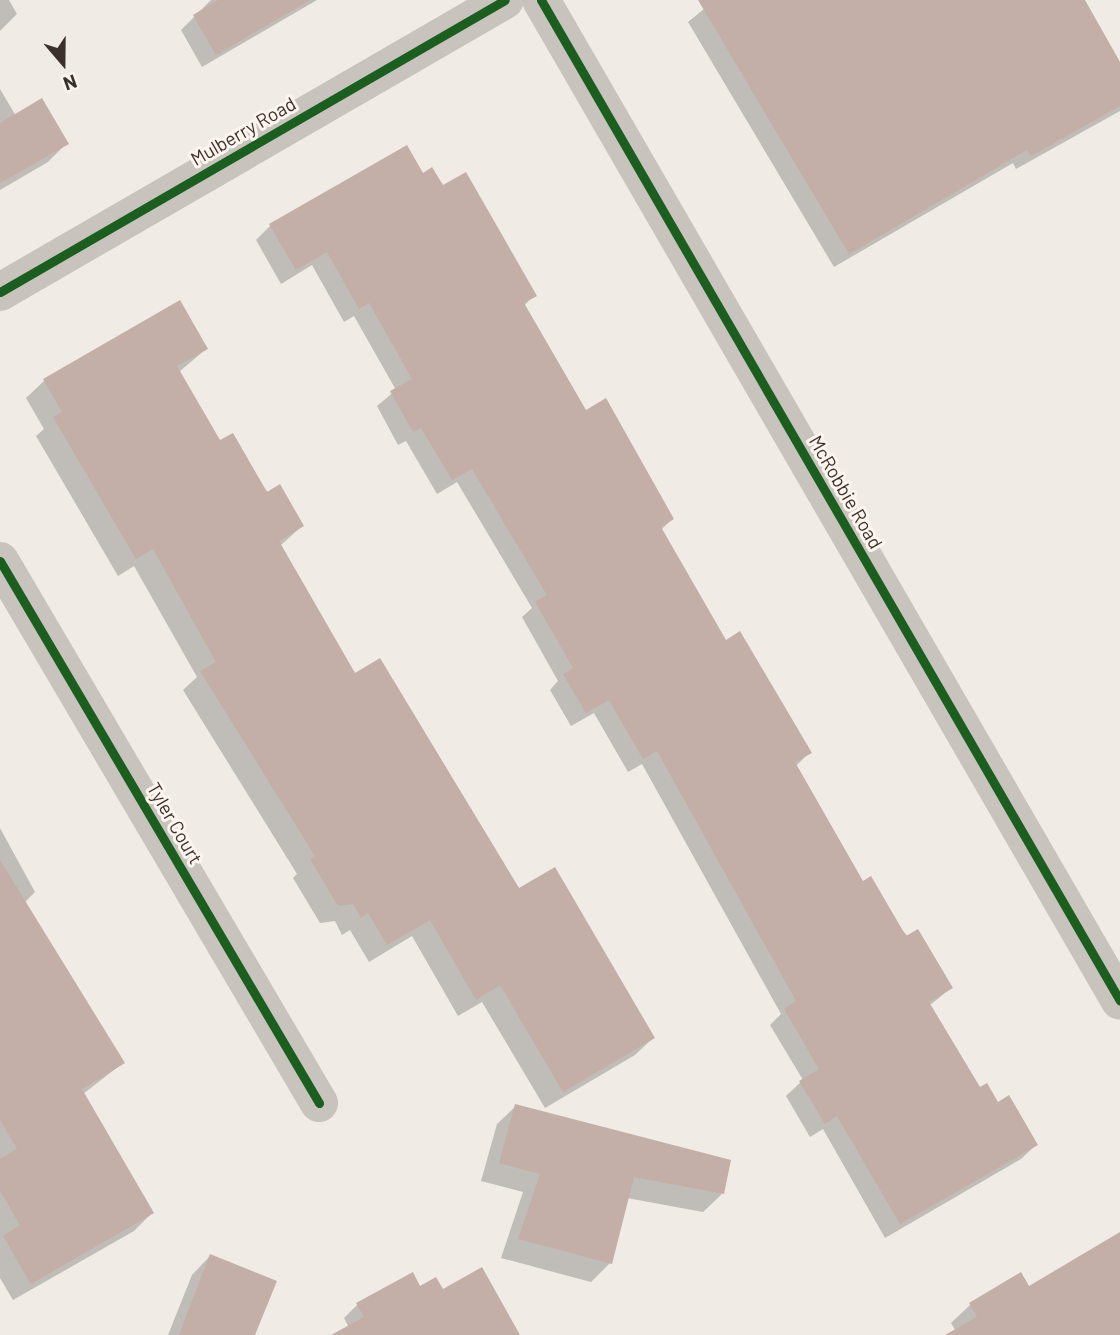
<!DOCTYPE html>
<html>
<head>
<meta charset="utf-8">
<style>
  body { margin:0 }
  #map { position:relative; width:1120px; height:1335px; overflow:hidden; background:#f0ebe5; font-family:Barlow,sans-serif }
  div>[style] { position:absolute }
  .shadow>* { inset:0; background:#0003 }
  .building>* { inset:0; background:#c3afa7 }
  .minor>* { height:38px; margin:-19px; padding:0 19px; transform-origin:19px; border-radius:19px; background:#c9c3be }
  .cycleway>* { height:9px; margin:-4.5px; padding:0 4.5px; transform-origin:4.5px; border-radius:4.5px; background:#1b5e20 }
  span { translate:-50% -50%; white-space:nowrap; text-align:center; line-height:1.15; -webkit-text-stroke:6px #fbf5ee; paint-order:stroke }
  .street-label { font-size:19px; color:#3b302b }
  .north { position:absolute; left:28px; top:28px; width:70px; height:70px; -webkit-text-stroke:5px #fbf5ee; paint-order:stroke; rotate:160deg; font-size:19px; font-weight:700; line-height:28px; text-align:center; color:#3b302b }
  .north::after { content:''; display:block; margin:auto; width:24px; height:32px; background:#3b302b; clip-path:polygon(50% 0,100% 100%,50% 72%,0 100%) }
</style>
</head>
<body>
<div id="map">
  <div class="shadow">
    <div style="clip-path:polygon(0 0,9px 0,17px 14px,0 31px)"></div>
    <div style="clip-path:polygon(211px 0,317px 0,202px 67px,181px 30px)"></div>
    <div style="clip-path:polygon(715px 0,1082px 0,1120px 65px,1120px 111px,1016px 169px,1013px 163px,834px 267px,688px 22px)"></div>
    <div style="clip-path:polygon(0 89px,16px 116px,66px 144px,48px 162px,0 190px)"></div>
    <div style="clip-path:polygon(422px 175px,442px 188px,534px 295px,524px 306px,586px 413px,672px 519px,661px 530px,726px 642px,810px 752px,796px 766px,863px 883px,951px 988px,929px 1006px,979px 1089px,1036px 1145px,1021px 1159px,885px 1238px,823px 1129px,810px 1137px,786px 1096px,803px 1080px,770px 1025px,781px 1014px,642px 764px,628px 772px,594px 713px,571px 726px,550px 690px,558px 681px,522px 617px,532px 608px,457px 482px,437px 494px,406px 441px,398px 445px,377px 406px,396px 390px,354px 316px,344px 322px,312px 265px,281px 284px,256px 240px,270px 226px)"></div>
    <div style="clip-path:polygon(206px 349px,179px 372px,219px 443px,302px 526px,280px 546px,355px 675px,518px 891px,653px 1038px,635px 1055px,545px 1108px,482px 1002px,458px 1016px,412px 936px,369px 962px,350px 930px,342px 935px,335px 921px,320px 923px,293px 878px,297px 874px,183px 690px,197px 677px,134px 566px,118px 576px,36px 436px,44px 429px,26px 398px,44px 381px)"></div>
    <div style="clip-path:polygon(0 828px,35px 892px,24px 903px,123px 1063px,83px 1094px,152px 1213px,134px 1231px,13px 1300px,0 1278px)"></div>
    <div style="clip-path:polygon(516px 1106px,722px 1194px,703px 1212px,627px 1198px,610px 1263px,591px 1282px,501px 1258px,523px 1192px,481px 1181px,497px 1124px)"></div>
    <div style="clip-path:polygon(1120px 1234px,1120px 1335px,958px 1335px,951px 1323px,970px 1305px,1020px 1275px,1028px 1288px)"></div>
    <div style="clip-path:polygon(210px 1256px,253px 1335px,168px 1335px,192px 1275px)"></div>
    <div style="clip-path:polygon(412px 1274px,419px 1288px,442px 1291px,518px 1335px,353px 1335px,344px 1318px,357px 1305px)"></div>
  </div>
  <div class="building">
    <div style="clip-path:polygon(218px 0,310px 0,216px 55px,193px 15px)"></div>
    <div style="clip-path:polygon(698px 0,1085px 0,1120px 62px,1120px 106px,1031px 156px,1027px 150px,849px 254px)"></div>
    <div style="clip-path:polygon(42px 98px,69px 144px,0 183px,0 123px)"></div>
    <div style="clip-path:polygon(407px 145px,423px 173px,432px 167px,443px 185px,466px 172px,537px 296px,524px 303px,586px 410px,606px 398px,674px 519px,661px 527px,726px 640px,740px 631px,812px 753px,795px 762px,863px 881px,871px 876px,906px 936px,918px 929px,953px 988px,929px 1002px,980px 1087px,987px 1083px,998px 1102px,1009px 1095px,1038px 1145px,900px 1224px,837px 1116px,825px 1124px,799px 1081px,819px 1069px,784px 1009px,796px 1001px,657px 751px,643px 759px,609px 700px,586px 713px,563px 674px,573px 668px,535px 602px,547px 595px,472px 469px,452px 480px,421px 428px,413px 432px,390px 391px,412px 379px,369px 303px,359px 309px,327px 252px,296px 270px,269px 224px)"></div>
    <div style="clip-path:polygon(180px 300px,208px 349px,177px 366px,220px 440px,233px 433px,267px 492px,280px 484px,304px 526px,279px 541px,355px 673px,380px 658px,519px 888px,555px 867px,655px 1038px,563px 1092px,500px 985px,476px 1000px,430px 920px,387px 945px,368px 913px,361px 918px,353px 904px,338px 906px,310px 859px,315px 856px,200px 671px,216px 662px,153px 549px,136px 559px,53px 417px,62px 412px,43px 379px)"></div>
    <div style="clip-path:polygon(0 860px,125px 1063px,82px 1089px,154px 1213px,31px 1284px,3px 1236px,20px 1225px,0 1191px,0 1159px,17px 1149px,0 1120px)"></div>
    <div style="clip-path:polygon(515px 1104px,731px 1160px,724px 1194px,634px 1177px,612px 1264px,518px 1239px,540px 1174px,499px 1163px)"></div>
    <div style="clip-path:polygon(1120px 1232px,1120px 1335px,945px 1335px,977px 1317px,969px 1303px,1021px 1272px,1029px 1286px)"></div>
    <div style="clip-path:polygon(210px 1254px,277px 1281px,255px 1335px,179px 1335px)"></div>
    <div style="clip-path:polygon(482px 1267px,520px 1335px,331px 1335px,364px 1317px,356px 1303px,413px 1272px,420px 1286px,436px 1277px,443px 1289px)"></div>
  </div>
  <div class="minor">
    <div style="left:541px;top:0;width:1156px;rotate:59.95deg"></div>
    <div style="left:0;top:292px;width:583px;rotate:-30.04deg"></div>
    <div style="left:0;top:561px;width:629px;rotate:59.52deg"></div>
  </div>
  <div class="cycleway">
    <div style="left:541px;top:0;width:1156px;rotate:59.95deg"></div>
    <div style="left:0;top:292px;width:583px;rotate:-30.04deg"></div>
    <div style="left:0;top:561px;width:629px;rotate:59.52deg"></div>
  </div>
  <div class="street-label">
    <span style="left:243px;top:131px;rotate:-30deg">Mulberry Road</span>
    <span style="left:846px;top:492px;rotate:60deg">McRobbie Road</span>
    <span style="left:175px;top:823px;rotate:60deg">Tyler Court</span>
  </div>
  <div class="north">N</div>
</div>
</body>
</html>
